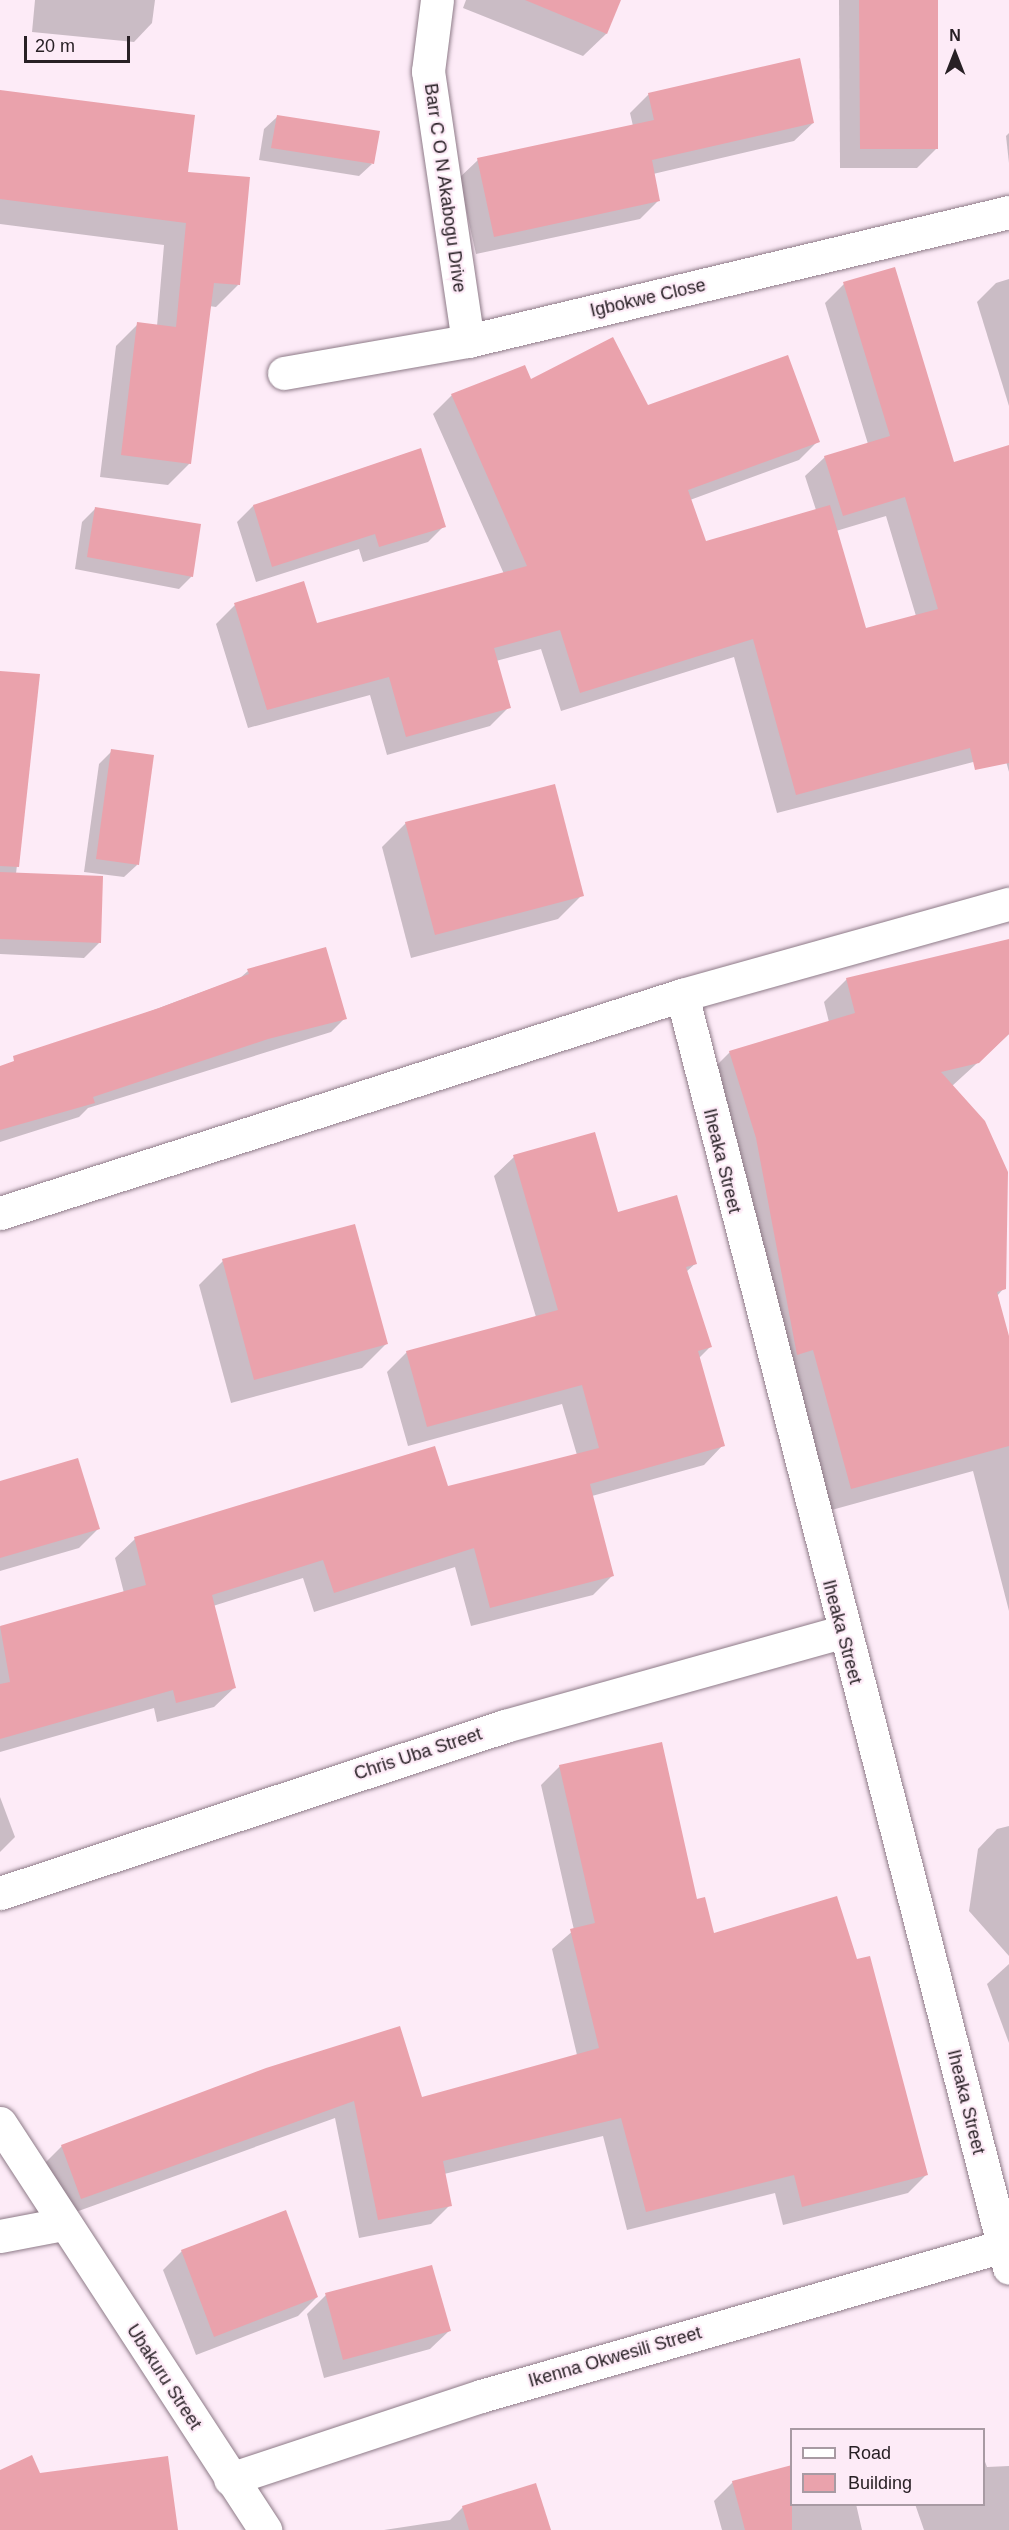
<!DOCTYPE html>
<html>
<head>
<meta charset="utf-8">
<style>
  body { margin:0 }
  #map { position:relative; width:1009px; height:2530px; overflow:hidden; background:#fdebf7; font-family:Helvetica,sans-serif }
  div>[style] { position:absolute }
  .shadow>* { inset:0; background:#0003 }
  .building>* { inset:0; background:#eaa2ac }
  .roads { filter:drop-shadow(0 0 2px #8e7b88) drop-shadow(0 0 2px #8e7b88) }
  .minor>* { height:33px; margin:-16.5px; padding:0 16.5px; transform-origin:16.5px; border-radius:16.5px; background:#fff }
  span { translate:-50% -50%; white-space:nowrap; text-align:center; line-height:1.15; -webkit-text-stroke:4.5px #fdebf7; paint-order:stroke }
  .street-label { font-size:18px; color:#282025 }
  .legend { position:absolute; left:790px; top:2428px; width:195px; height:78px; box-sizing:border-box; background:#fdebf7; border:2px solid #a89aa3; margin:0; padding:8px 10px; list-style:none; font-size:18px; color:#282025 }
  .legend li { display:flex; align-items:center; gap:12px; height:30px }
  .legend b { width:30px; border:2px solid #a89aa3 }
  .north { position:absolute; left:925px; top:24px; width:60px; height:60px; -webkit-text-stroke:4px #fdebf7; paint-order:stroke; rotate:0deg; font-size:16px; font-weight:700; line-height:24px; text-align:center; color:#282025 }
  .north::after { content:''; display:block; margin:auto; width:21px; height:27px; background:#282025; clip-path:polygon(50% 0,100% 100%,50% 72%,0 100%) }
  .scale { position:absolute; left:24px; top:36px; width:106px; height:27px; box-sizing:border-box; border:3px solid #282025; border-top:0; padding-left:8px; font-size:18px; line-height:21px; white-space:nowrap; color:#282025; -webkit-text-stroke:4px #fdebf7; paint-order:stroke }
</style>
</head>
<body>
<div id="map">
  <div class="shadow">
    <div style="clip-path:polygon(35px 0,155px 0,152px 23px,134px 42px,32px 32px)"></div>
    <div style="clip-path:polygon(466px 0,619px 0,606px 34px,583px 56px,463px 8px)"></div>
    <div style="clip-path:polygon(839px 0,936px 0,937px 148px,917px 168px,840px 168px)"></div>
    <div style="clip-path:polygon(0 92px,186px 173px,238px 285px,216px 307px,209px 306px,190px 463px,168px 485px,100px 477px,116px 346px,138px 324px,157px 326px,164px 245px,0 224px)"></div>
    <div style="clip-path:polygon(649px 94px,813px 123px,794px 141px,653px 174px,659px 200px,640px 219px,476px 254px,459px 178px,478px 160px,633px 126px,630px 113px)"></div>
    <div style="clip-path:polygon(277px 117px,372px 164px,359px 176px,259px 160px,264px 129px)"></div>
    <div style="clip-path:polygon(1009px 133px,1009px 163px,1006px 136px)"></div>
    <div style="clip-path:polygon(1009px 279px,1009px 406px,977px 302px,996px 283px)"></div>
    <div style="clip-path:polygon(evenodd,844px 284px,953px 463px,1009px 447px,1009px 772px,1004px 754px,777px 813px,734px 657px,561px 711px,541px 649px,496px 661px,509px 707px,490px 726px,387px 755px,370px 695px,248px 728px,216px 624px,235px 605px,316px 625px,504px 574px,433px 414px,452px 395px,530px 381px,818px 441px,799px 460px,690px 500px,705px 543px,816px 510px,805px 476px,825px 457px,868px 444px,825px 303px,844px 284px,886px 516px,916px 616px,865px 630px,836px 531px,886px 516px)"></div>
    <div style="clip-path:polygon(420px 449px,444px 526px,428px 542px,363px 562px,359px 549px,256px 582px,237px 522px,253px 506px)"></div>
    <div style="clip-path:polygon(95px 509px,192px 576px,179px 589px,75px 569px,82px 522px)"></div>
    <div style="clip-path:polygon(0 673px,38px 676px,16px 874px,100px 942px,84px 958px,0 954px)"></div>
    <div style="clip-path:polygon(112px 751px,137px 865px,124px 877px,84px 872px,99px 764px)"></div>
    <div style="clip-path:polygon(406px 823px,582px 895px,558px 919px,411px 958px,382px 847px)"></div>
    <div style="clip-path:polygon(1009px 940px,1009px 1034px,952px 1086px,1004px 1288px,997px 1296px,1009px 1341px,1009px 1611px,973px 1471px,828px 1511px,707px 1075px,730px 1052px,829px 1022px,824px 1002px,847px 979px)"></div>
    <div style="clip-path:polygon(248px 971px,345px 1018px,331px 1032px,88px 1108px,79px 1117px,0 1142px,0 1067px,240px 978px)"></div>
    <div style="clip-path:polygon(514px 1157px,696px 1263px,686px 1272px,710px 1347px,699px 1358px,723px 1445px,704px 1465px,592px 1496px,612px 1576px,593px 1595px,471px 1626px,455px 1567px,314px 1612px,303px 1578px,213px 1606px,234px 1688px,214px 1707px,157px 1722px,154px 1708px,0 1752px,0 1627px,124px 1593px,115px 1558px,135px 1539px,447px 1488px,577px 1455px,562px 1404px,408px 1446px,387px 1372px,407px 1352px,536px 1317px,494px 1176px)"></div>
    <div style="clip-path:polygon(223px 1261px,386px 1344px,362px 1368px,231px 1403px,199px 1285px)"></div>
    <div style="clip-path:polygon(0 1483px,98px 1529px,79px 1548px,0 1571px)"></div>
    <div style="clip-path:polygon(560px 1766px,696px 1901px,713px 1935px,927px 2174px,908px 2193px,783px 2225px,775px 2193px,627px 2230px,603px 2136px,444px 2174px,450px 2205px,431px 2224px,359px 2238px,335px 2118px,62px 2217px,43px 2165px,62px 2146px,266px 2069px,421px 2099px,577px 2055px,552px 1949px,574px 1930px,541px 1785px)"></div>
    <div style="clip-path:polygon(0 1797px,15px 1837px,0 1852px)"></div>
    <div style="clip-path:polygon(1009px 1826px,1009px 1956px,969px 1911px,978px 1849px,997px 1829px)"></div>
    <div style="clip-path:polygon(1009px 1964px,1009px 2043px,987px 1984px)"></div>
    <div style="clip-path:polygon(182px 2251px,317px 2297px,298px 2316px,196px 2355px,163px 2270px)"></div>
    <div style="clip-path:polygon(326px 2295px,449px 2331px,430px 2349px,324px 2378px,307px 2314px)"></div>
    <div style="clip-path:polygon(984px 2459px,987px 2467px,1009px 2466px,1009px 2530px,924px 2530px,915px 2504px,984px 2504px)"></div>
    <div style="clip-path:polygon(733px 2482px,792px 2504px,856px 2504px,862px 2530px,722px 2530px,714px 2501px)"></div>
    <div style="clip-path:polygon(463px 2507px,550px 2530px,384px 2530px,450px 2520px)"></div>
  </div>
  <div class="building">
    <div style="clip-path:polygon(525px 0,621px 0,607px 34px)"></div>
    <div style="clip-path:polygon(859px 0,938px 0,938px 149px,860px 149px)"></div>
    <div style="clip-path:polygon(800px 58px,814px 123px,652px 160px,660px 201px,494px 237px,477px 158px,654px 120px,648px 93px)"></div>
    <div style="clip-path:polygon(0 90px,195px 115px,188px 172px,250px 177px,240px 285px,214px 283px,191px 464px,121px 455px,137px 322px,176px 327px,186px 223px,0 199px)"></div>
    <div style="clip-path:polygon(277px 115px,380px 131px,374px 164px,271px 148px)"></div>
    <div style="clip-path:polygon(895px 267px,954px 462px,1009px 445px,1009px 763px,975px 770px,970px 748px,796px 795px,753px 639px,580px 693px,560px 630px,494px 648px,511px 708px,406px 737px,389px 677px,267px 710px,234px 603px,304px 581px,317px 623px,527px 566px,451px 394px,525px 365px,531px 379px,613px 337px,648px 405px,788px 355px,820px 442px,688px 490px,706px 541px,830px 505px,866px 628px,938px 609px,905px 497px,843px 516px,824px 456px,890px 436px,843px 282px)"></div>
    <div style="clip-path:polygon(421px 448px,446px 527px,379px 547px,375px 534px,272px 567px,253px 505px)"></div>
    <div style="clip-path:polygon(95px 507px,201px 524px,193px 577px,87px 557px)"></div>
    <div style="clip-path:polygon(0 671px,40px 674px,19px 867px,0 866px)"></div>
    <div style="clip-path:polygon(111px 749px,154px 755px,139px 865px,96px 859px)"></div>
    <div style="clip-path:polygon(555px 784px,584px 896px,435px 935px,405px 822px)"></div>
    <div style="clip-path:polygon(0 872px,103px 876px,101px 943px,0 939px)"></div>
    <div style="clip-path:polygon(1009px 939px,1009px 1034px,979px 1063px,941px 1072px,985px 1121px,1008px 1172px,1006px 1289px,997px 1292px,1009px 1336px,1009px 1446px,851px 1489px,813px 1350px,797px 1355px,756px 1138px,729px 1051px,855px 1013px,846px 978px)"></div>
    <div style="clip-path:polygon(326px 947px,347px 1019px,268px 1039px,93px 1097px,95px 1103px,0 1130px,0 1066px,14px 1061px,13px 1056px,159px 1008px,249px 974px,247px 969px)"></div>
    <div style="clip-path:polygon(595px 1132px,618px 1212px,677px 1195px,697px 1264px,686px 1267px,712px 1347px,698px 1351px,725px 1446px,590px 1484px,614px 1576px,490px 1608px,474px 1548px,334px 1593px,323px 1560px,212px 1595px,236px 1688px,176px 1703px,173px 1690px,0 1739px,0 1684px,10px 1682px,0 1626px,146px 1585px,134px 1537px,435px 1446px,448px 1486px,599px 1448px,582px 1385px,427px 1427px,406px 1351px,558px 1310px,513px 1155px)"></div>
    <div style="clip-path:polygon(355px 1224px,388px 1344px,254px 1380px,222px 1259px)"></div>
    <div style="clip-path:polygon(78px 1458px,100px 1529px,0 1558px,0 1481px)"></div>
    <div style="clip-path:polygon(662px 1742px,697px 1899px,705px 1897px,714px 1933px,837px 1896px,857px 1959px,870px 1956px,928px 2175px,802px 2207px,794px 2175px,646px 2212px,621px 2118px,443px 2161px,452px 2206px,378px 2220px,354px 2101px,81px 2199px,61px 2145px,266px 2068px,400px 2026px,422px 2097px,599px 2048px,570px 1929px,595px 1923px,559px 1765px)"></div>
    <div style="clip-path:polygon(286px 2210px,318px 2297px,214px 2337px,181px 2250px)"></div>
    <div style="clip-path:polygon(432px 2265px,451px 2331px,343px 2360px,325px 2293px)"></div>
    <div style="clip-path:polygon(32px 2455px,40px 2473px,168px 2456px,178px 2530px,0 2530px,0 2470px)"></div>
    <div style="clip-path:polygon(792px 2465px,792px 2530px,745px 2530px,732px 2481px)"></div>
    <div style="clip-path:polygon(536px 2483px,551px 2530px,469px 2530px,462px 2506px)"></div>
  </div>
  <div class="roads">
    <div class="minor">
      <div style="left:437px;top:0;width:72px;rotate:97.2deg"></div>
      <div style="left:428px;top:71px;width:273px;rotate:81.6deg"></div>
      <div style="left:284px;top:373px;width:187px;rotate:-9.9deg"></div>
      <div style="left:468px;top:341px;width:556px;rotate:-13.41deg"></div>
      <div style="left:682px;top:995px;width:1314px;rotate:75.59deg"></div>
      <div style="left:0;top:1213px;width:716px;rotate:-17.73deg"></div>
      <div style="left:682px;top:995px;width:339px;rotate:-15.6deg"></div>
      <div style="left:0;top:1893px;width:532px;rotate:-18.3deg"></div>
      <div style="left:505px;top:1726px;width:349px;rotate:-15.6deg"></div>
      <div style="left:0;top:2123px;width:486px;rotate:56.9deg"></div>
      <div style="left:0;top:2236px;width:64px;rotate:-10.8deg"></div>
      <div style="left:230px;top:2479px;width:264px;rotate:-18.3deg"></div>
      <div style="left:481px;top:2396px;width:543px;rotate:-16.03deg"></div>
    </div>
  </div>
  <div class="street-label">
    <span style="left:445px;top:188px;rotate:82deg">Barr C O N Akabogu Drive</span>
    <span style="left:648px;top:298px;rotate:-13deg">Igbokwe Close</span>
    <span style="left:722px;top:1161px;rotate:76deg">Iheaka Street</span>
    <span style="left:842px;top:1632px;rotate:75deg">Iheaka Street</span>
    <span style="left:418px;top:1754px;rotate:-18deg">Chris Uba Street</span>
    <span style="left:966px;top:2102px;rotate:76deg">Iheaka Street</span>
    <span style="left:615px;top:2357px;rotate:-16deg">Ikenna Okwesili Street</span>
    <span style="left:164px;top:2377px;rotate:57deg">Ubakuru Street</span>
  </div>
  <ul class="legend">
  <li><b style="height:8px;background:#fff"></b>Road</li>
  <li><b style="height:16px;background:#eaa2ac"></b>Building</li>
  </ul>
  <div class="north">N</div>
  <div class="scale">20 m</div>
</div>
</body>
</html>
